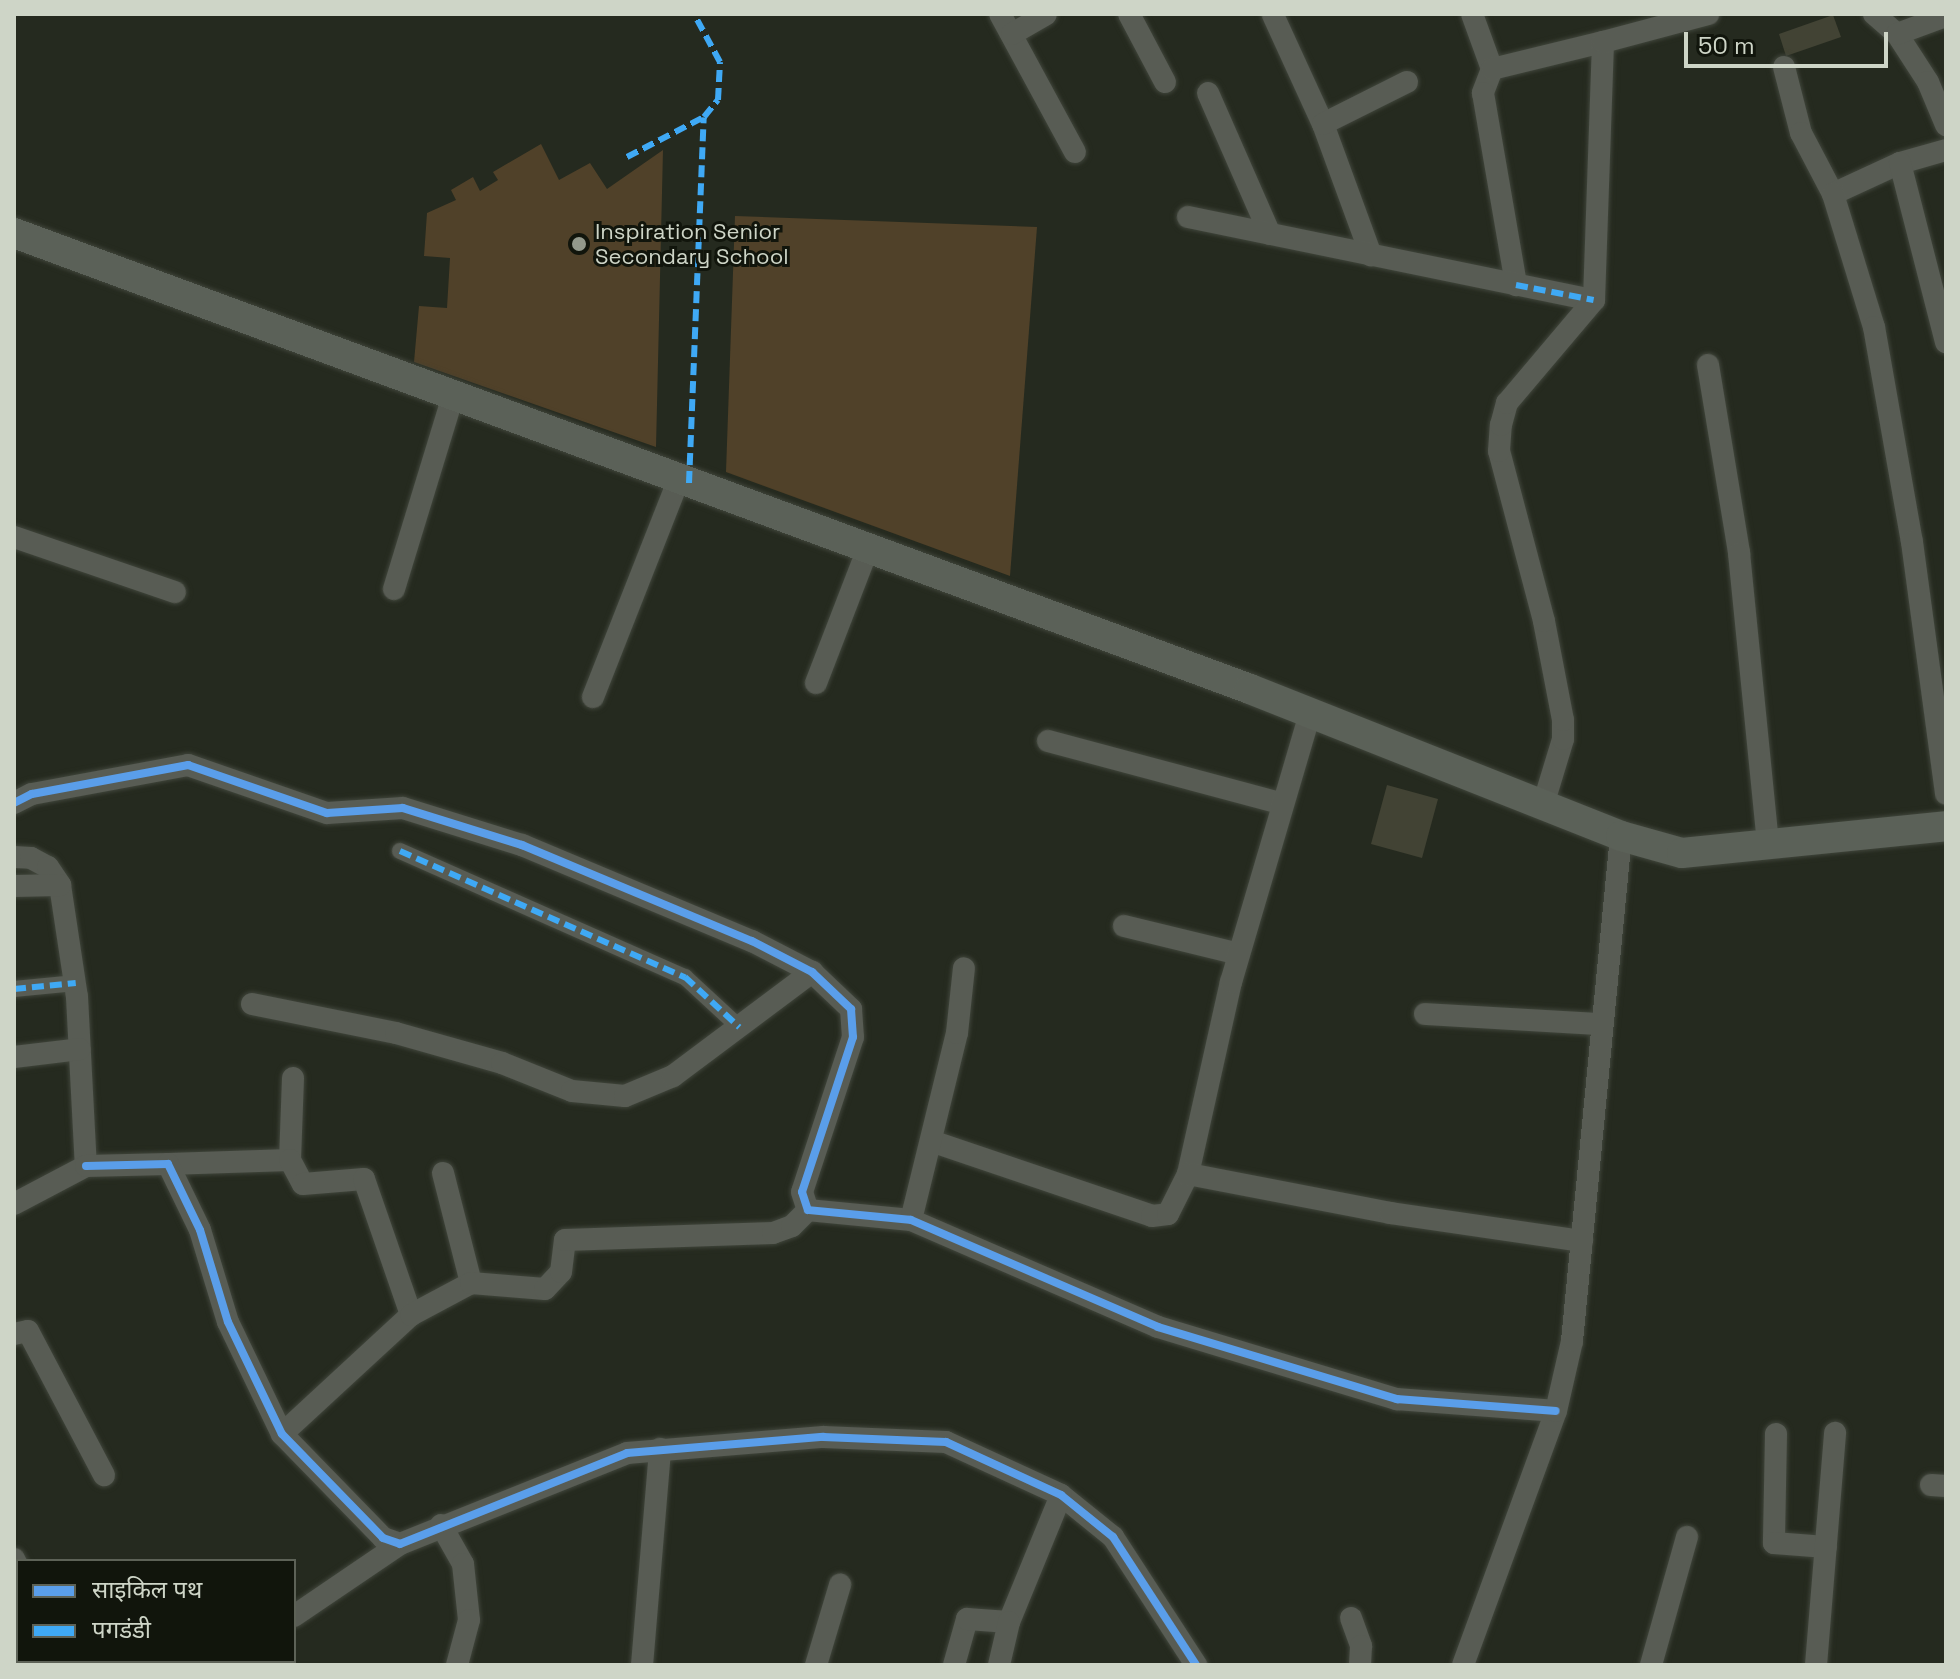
<!DOCTYPE html>
<html>
<head>
<meta charset="utf-8">
<style>
  body { margin:0 }
  #map { position:relative; width:1960px; height:1679px; overflow:hidden; background:#252a1f; font-family:"Space Grotesk","Noto Sans Devanagari",sans-serif }
  div>[style] { position:absolute }
  .green>* { inset:0; background:#504129 }
  .building>* { inset:0; background:#424334 }
  .roads { filter:drop-shadow(0 0 2px #40453b) drop-shadow(0 0 2px #40453b) }
  .pedestrian>* { height:16px; margin:-8px; padding:0 8px; transform-origin:8px; border-radius:8px; background:#585c54 }
  .minor>* { height:22px; margin:-11px; padding:0 11px; transform-origin:11px; border-radius:11px; background:#585c54 }
  .secondary>* { height:30px; margin:-15px; padding:0 15px; transform-origin:15px; border-radius:15px; background:#5b6158 }
  .quiet>* { height:6px; margin-top:-3px; transform-origin:0; background:repeating-linear-gradient(90deg,#3fa9f5 0 12px,transparent 0 18px) }
  .cycleway>* { height:8px; margin:-4px; padding:0 4px; transform-origin:4px; border-radius:4px; background:#5a9eea }
  .dots>* { width:22px; height:22px; translate:-50% -50%; box-sizing:border-box; border:4px solid #11150c; border-radius:50% }
  span { translate:-50% -50%; white-space:nowrap; text-align:center; line-height:1.15; -webkit-text-stroke:6px #11150c; paint-order:stroke }
  .poi-label { font-size:22px; color:#ced5c7 }
  .left { translate:0 -50%; text-align:left }
  .frame { position:absolute; inset:0; border:16px solid #ced5c7; pointer-events:none }
  .legend { position:absolute; left:16px; top:1559px; width:280px; height:104px; box-sizing:border-box; background:#11150c; border:2px solid #5d6257; margin:0; padding:10px 14px; list-style:none; font-size:24px; color:#ced5c7 }
  .legend li { display:flex; align-items:center; gap:16px; height:40px }
  .legend b { width:40px; border:2px solid #5d6257 }
  .scale { position:absolute; left:1684px; top:32px; width:204px; height:36px; box-sizing:border-box; border:4px solid #ced5c7; border-top:0; padding-left:10px; font-size:24px; line-height:28px; white-space:nowrap; color:#ced5c7; -webkit-text-stroke:6px #11150c; paint-order:stroke }
</style>
</head>
<body>
<div id="map">
  <div class="green">
    <div style="clip-path:polygon(541px 144px,559px 180px,590px 163px,607px 189px,663px 150px,656px 447px,414px 362px,419px 306px,447px 308px,450px 258px,424px 256px,427px 213px,456px 200px,451px 190px,473px 177px,480px 191px,498px 180px,493px 172px)"></div>
    <div style="clip-path:polygon(735px 216px,1037px 227px,1010px 576px,726px 472px)"></div>
  </div>
  <div class="building">
    <div style="clip-path:polygon(1833px 15px,1841px 37px,1786px 56px,1779px 34px)"></div>
    <div style="clip-path:polygon(1387px 785px,1438px 799px,1422px 858px,1371px 844px)"></div>
  </div>
  <div class="roads">
    <div class="pedestrian">
      <div style="left:400px;top:851px;width:312px;rotate:23.9deg"></div>
      <div style="left:685px;top:977px;width:74px;rotate:42.8deg"></div>
      <div style="left:14px;top:989px;width:62px;rotate:-5.5deg"></div>
    </div>
    <div class="minor">
      <div style="left:1000px;top:14px;width:157px;rotate:61.5deg"></div>
      <div style="left:1129px;top:14px;width:77px;rotate:62.1deg"></div>
      <div style="left:1472px;top:14px;width:59px;rotate:70deg"></div>
      <div style="left:1492px;top:69px;width:26px;rotate:111deg"></div>
      <div style="left:1483px;top:93px;width:195px;rotate:80.2deg"></div>
      <div style="left:1874px;top:14px;width:30px;rotate:41deg"></div>
      <div style="left:1897px;top:34px;width:57px;rotate:57.1deg"></div>
      <div style="left:1928px;top:82px;width:47px;rotate:67.3deg"></div>
      <div style="left:1273px;top:15px;width:120px;rotate:65.4deg"></div>
      <div style="left:1323px;top:124px;width:140px;rotate:69.9deg"></div>
      <div style="left:1012px;top:34px;width:39px;rotate:-30deg"></div>
      <div style="left:1897px;top:34px;width:52px;rotate:-20.2deg"></div>
      <div style="left:1784px;top:67px;width:68px;rotate:75.6deg"></div>
      <div style="left:1801px;top:133px;width:69px;rotate:62.3deg"></div>
      <div style="left:1492px;top:69px;width:114px;rotate:-13.7deg"></div>
      <div style="left:1208px;top:93px;width:154px;rotate:66.3deg"></div>
      <div style="left:1323px;top:124px;width:94px;rotate:-26.6deg"></div>
      <div style="left:1946px;top:150px;width:48px;rotate:164.2deg"></div>
      <div style="left:1900px;top:163px;width:74px;rotate:155.2deg"></div>
      <div style="left:1833px;top:194px;width:139px;rotate:72.9deg"></div>
      <div style="left:1874px;top:327px;width:218px;rotate:80deg"></div>
      <div style="left:1912px;top:542px;width:254px;rotate:82.3deg"></div>
      <div style="left:1900px;top:163px;width:185px;rotate:75.6deg"></div>
      <div style="left:1188px;top:217px;width:414px;rotate:11.6deg"></div>
      <div style="left:1708px;top:365px;width:191px;rotate:80.6deg"></div>
      <div style="left:1739px;top:553px;width:289px;rotate:84.3deg"></div>
      <div style="left:14px;top:537px;width:170px;rotate:18.9deg"></div>
      <div style="left:394px;top:589px;width:202px;rotate:-73deg"></div>
      <div style="left:816px;top:683px;width:145px;rotate:-68.9deg"></div>
      <div style="left:593px;top:697px;width:234px;rotate:-68.5deg"></div>
      <div style="left:1048px;top:741px;width:243px;rotate:15deg"></div>
      <div style="left:14px;top:803px;width:20px;rotate:-27deg"></div>
      <div style="left:32px;top:794px;width:159px;rotate:-10.5deg"></div>
      <div style="left:188px;top:765px;width:147px;rotate:19.1deg"></div>
      <div style="left:327px;top:813px;width:76px;rotate:-3.8deg"></div>
      <div style="left:403px;top:808px;width:125px;rotate:17.3deg"></div>
      <div style="left:522px;top:845px;width:249px;rotate:22.7deg"></div>
      <div style="left:752px;top:941px;width:68px;rotate:27.3deg"></div>
      <div style="left:812px;top:972px;width:54px;rotate:43.5deg"></div>
      <div style="left:851px;top:1009px;width:28px;rotate:86deg"></div>
      <div style="left:853px;top:1037px;width:163px;rotate:108.2deg"></div>
      <div style="left:802px;top:1192px;width:19px;rotate:72deg"></div>
      <div style="left:808px;top:1210px;width:103px;rotate:5.5deg"></div>
      <div style="left:911px;top:1220px;width:269px;rotate:23.4deg"></div>
      <div style="left:1158px;top:1327px;width:250px;rotate:16.8deg"></div>
      <div style="left:1397px;top:1399px;width:159px;rotate:4.3deg"></div>
      <div style="left:1543px;top:805px;width:69px;rotate:-73.1deg"></div>
      <div style="left:1563px;top:739px;width:19px;rotate:-90deg"></div>
      <div style="left:1563px;top:720px;width:101px;rotate:-100.9deg"></div>
      <div style="left:1544px;top:621px;width:176px;rotate:-104.8deg"></div>
      <div style="left:1499px;top:451px;width:26px;rotate:-86deg"></div>
      <div style="left:1501px;top:425px;width:23px;rotate:-75deg"></div>
      <div style="left:1507px;top:403px;width:135px;rotate:-49.8deg"></div>
      <div style="left:1594px;top:300px;width:258px;rotate:-88deg"></div>
      <div style="left:1603px;top:42px;width:109px;rotate:-14.9deg"></div>
      <div style="left:14px;top:857px;width:17px;rotate:3deg"></div>
      <div style="left:31px;top:858px;width:19px;rotate:28deg"></div>
      <div style="left:48px;top:867px;width:22px;rotate:56deg"></div>
      <div style="left:60px;top:885px;width:113px;rotate:81.4deg"></div>
      <div style="left:77px;top:997px;width:169px;rotate:87deg"></div>
      <div style="left:86px;top:1166px;width:81px;rotate:152.2deg"></div>
      <div style="left:14px;top:886px;width:46px;rotate:-1.2deg"></div>
      <div style="left:1124px;top:926px;width:118px;rotate:13.7deg"></div>
      <div style="left:252px;top:1004px;width:147px;rotate:11.4deg"></div>
      <div style="left:396px;top:1033px;width:110px;rotate:15.8deg"></div>
      <div style="left:502px;top:1063px;width:75px;rotate:21.8deg"></div>
      <div style="left:572px;top:1091px;width:53px;rotate:5.4deg"></div>
      <div style="left:625px;top:1096px;width:52px;rotate:-22.6deg"></div>
      <div style="left:673px;top:1076px;width:174px;rotate:-36.8deg"></div>
      <div style="left:1425px;top:1014px;width:175px;rotate:3.3deg"></div>
      <div style="left:14px;top:1057px;width:66px;rotate:-6.9deg"></div>
      <div style="left:934px;top:1142px;width:230px;rotate:18.7deg"></div>
      <div style="left:1152px;top:1216px;width:16px;rotate:-7deg"></div>
      <div style="left:1168px;top:1214px;width:45px;rotate:-63.4deg"></div>
      <div style="left:1188px;top:1174px;width:197px;rotate:-77.4deg"></div>
      <div style="left:1231px;top:982px;width:280px;rotate:-73.6deg"></div>
      <div style="left:290px;top:1160px;width:82px;rotate:-87.9deg"></div>
      <div style="left:168px;top:1164px;width:122px;rotate:-1.9deg"></div>
      <div style="left:290px;top:1160px;width:27px;rotate:62deg"></div>
      <div style="left:303px;top:1184px;width:61px;rotate:-4.7deg"></div>
      <div style="left:364px;top:1179px;width:144px;rotate:70.9deg"></div>
      <div style="left:86px;top:1166px;width:82px;rotate:-1.4deg"></div>
      <div style="left:168px;top:1164px;width:73px;rotate:64.1deg"></div>
      <div style="left:200px;top:1230px;width:96px;rotate:73.1deg"></div>
      <div style="left:228px;top:1322px;width:124px;rotate:64.3deg"></div>
      <div style="left:282px;top:1434px;width:145px;rotate:45.8deg"></div>
      <div style="left:383px;top:1538px;width:18px;rotate:19deg"></div>
      <div style="left:400px;top:1544px;width:245px;rotate:-21.8deg"></div>
      <div style="left:627px;top:1453px;width:197px;rotate:-4.7deg"></div>
      <div style="left:823px;top:1437px;width:123px;rotate:2.3deg"></div>
      <div style="left:946px;top:1442px;width:127px;rotate:24.7deg"></div>
      <div style="left:1061px;top:1495px;width:67px;rotate:38.9deg"></div>
      <div style="left:1113px;top:1537px;width:153px;rotate:57deg"></div>
      <div style="left:443px;top:1173px;width:114px;rotate:75.7deg"></div>
      <div style="left:1188px;top:1174px;width:206px;rotate:10.9deg"></div>
      <div style="left:1390px;top:1213px;width:194px;rotate:8.3deg"></div>
      <div style="left:911px;top:1220px;width:193px;rotate:-76.2deg"></div>
      <div style="left:957px;top:1033px;width:65px;rotate:-83.9deg"></div>
      <div style="left:14px;top:1334px;width:14px;rotate:-12deg"></div>
      <div style="left:28px;top:1331px;width:163px;rotate:62.2deg"></div>
      <div style="left:282px;top:1434px;width:176px;rotate:-42.7deg"></div>
      <div style="left:411px;top:1315px;width:68px;rotate:-28.1deg"></div>
      <div style="left:471px;top:1283px;width:74px;rotate:4.6deg"></div>
      <div style="left:545px;top:1289px;width:23px;rotate:-47deg"></div>
      <div style="left:561px;top:1272px;width:32px;rotate:-83deg"></div>
      <div style="left:565px;top:1240px;width:208px;rotate:-1.9deg"></div>
      <div style="left:773px;top:1233px;width:20px;rotate:-20deg"></div>
      <div style="left:792px;top:1226px;width:23px;rotate:-45deg"></div>
      <div style="left:1776px;top:1434px;width:109px;rotate:91.1deg"></div>
      <div style="left:1774px;top:1543px;width:52px;rotate:4.4deg"></div>
      <div style="left:1931px;top:1485px;width:15px;rotate:4deg"></div>
      <div style="left:441px;top:1525px;width:45px;rotate:60.6deg"></div>
      <div style="left:463px;top:1564px;width:56px;rotate:83.9deg"></div>
      <div style="left:469px;top:1620px;width:47px;rotate:104.9deg"></div>
      <div style="left:14px;top:1559px;width:9px;rotate:63deg"></div>
      <div style="left:294px;top:1616px;width:128px;rotate:-34.2deg"></div>
      <div style="left:1351px;top:1618px;width:30px;rotate:70deg"></div>
      <div style="left:1361px;top:1646px;width:19px;rotate:93deg"></div>
      <div style="left:220px;top:1665px;width:7px;rotate:-34deg"></div>
      <div style="left:246px;top:1665px;width:4px;rotate:-76deg"></div>
      <div style="left:642px;top:1665px;width:217px;rotate:-85.2deg"></div>
      <div style="left:816px;top:1665px;width:84px;rotate:-73.3deg"></div>
      <div style="left:954px;top:1665px;width:48px;rotate:-74.2deg"></div>
      <div style="left:967px;top:1619px;width:42px;rotate:4.1deg"></div>
      <div style="left:1009px;top:1622px;width:137px;rotate:-67.7deg"></div>
      <div style="left:999px;top:1665px;width:44px;rotate:-76.9deg"></div>
      <div style="left:1463px;top:1665px;width:270px;rotate:-69.9deg"></div>
      <div style="left:1556px;top:1411px;width:72px;rotate:-77.1deg"></div>
      <div style="left:1572px;top:1341px;width:507px;rotate:-84.46deg"></div>
      <div style="left:1651px;top:1665px;width:133px;rotate:-74.3deg"></div>
      <div style="left:1816px;top:1665px;width:233px;rotate:-85.3deg"></div>
    </div>
    <div class="secondary">
      <div style="left:14px;top:233px;width:1317px;rotate:20.25deg"></div>
      <div style="left:1250px;top:689px;width:399px;rotate:21.6deg"></div>
      <div style="left:1621px;top:836px;width:63px;rotate:15.6deg"></div>
      <div style="left:1682px;top:853px;width:265px;rotate:-5.8deg"></div>
    </div>
  </div>
  <div class="quiet">
    <div style="left:627px;top:157px;width:87px;rotate:-27.5deg"></div>
    <div style="left:704px;top:117px;width:22px;rotate:-51deg"></div>
    <div style="left:718px;top:100px;width:38px;rotate:-87deg"></div>
    <div style="left:720px;top:62px;width:55px;rotate:-118.4deg"></div>
    <div style="left:1516px;top:285px;width:79px;rotate:10.9deg"></div>
    <div style="left:689px;top:483px;width:366px;rotate:-87.7deg"></div>
    <div style="left:400px;top:851px;width:312px;rotate:23.9deg"></div>
    <div style="left:685px;top:977px;width:74px;rotate:42.8deg"></div>
    <div style="left:14px;top:989px;width:62px;rotate:-5.5deg"></div>
  </div>
  <div class="cycleway">
    <div style="left:14px;top:803px;width:20px;rotate:-27deg"></div>
    <div style="left:32px;top:794px;width:159px;rotate:-10.5deg"></div>
    <div style="left:188px;top:765px;width:147px;rotate:19.1deg"></div>
    <div style="left:327px;top:813px;width:76px;rotate:-3.8deg"></div>
    <div style="left:403px;top:808px;width:125px;rotate:17.3deg"></div>
    <div style="left:522px;top:845px;width:249px;rotate:22.7deg"></div>
    <div style="left:752px;top:941px;width:68px;rotate:27.3deg"></div>
    <div style="left:812px;top:972px;width:54px;rotate:43.5deg"></div>
    <div style="left:851px;top:1009px;width:28px;rotate:86deg"></div>
    <div style="left:853px;top:1037px;width:163px;rotate:108.2deg"></div>
    <div style="left:802px;top:1192px;width:19px;rotate:72deg"></div>
    <div style="left:808px;top:1210px;width:103px;rotate:5.5deg"></div>
    <div style="left:911px;top:1220px;width:269px;rotate:23.4deg"></div>
    <div style="left:1158px;top:1327px;width:250px;rotate:16.8deg"></div>
    <div style="left:1397px;top:1399px;width:159px;rotate:4.3deg"></div>
    <div style="left:86px;top:1166px;width:82px;rotate:-1.4deg"></div>
    <div style="left:168px;top:1164px;width:73px;rotate:64.1deg"></div>
    <div style="left:200px;top:1230px;width:96px;rotate:73.1deg"></div>
    <div style="left:228px;top:1322px;width:124px;rotate:64.3deg"></div>
    <div style="left:282px;top:1434px;width:145px;rotate:45.8deg"></div>
    <div style="left:383px;top:1538px;width:18px;rotate:19deg"></div>
    <div style="left:400px;top:1544px;width:245px;rotate:-21.8deg"></div>
    <div style="left:627px;top:1453px;width:197px;rotate:-4.7deg"></div>
    <div style="left:823px;top:1437px;width:123px;rotate:2.3deg"></div>
    <div style="left:946px;top:1442px;width:127px;rotate:24.7deg"></div>
    <div style="left:1061px;top:1495px;width:67px;rotate:38.9deg"></div>
    <div style="left:1113px;top:1537px;width:153px;rotate:57deg"></div>
  </div>
  <div class="dots">
    <div style="left:579px;top:244px;background:#93998c"></div>
  </div>
  <div class="poi-label">
    <span class="left" style="left:595px;top:244px">Inspiration Senior<br>Secondary School</span>
  </div>
  <div class="frame"></div>
  <ul class="legend">
  <li><b style="height:10px;background:#5a9eea"></b>साइकिल पथ</li>
  <li><b style="height:10px;background:#3fa9f5"></b>पगडंडी</li>
  </ul>
  <div class="scale">50 m</div>
</div>
</body>
</html>
